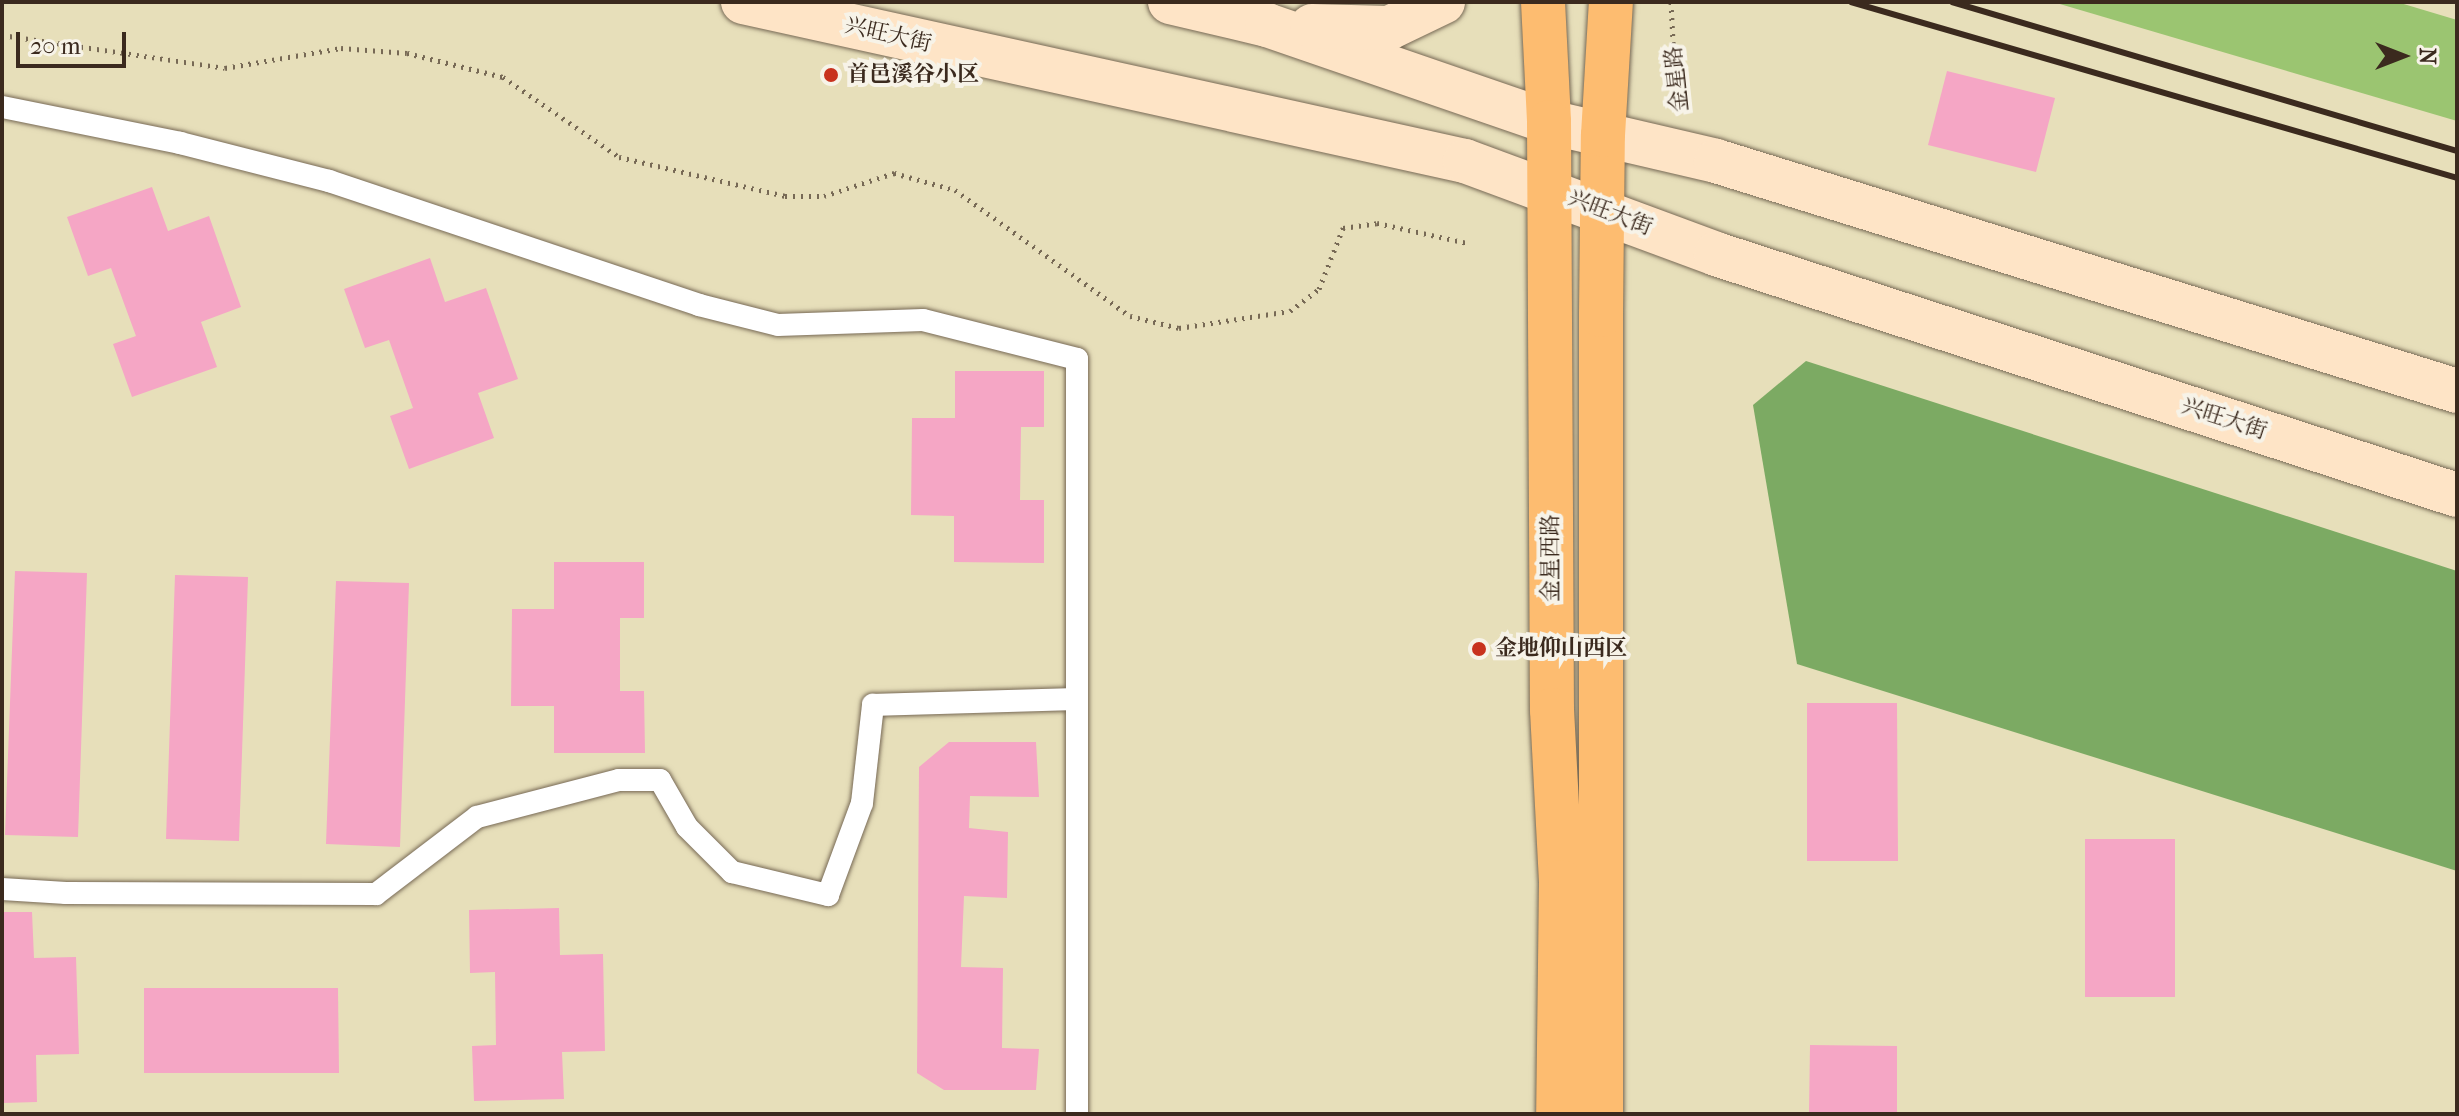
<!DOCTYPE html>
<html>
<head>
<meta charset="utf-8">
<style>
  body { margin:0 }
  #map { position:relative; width:2459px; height:1116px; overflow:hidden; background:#e7dfba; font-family:"IM FELL French Canon","Noto Serif SC",serif }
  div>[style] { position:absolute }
  .green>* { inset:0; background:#9bc571 }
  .forest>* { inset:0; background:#7caa63 }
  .building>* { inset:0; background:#f5a6c5 }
  .path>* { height:5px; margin-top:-2.5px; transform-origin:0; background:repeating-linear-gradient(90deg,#776955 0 2px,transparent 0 8px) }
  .roads { filter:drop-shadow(0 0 2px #776955) drop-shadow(0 0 2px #776955) }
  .service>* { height:22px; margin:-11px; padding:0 11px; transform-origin:11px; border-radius:11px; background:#fff }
  .secondary>* { height:44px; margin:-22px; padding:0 22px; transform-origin:22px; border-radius:22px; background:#fee4c6 }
  .primary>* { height:44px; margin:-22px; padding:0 22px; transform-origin:22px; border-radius:22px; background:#fdbc70 }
  .rail>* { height:6px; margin:-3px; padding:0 3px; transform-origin:3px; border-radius:3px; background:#3b2a1e }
  .dots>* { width:22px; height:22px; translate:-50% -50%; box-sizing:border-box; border:4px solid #f7f3e8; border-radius:50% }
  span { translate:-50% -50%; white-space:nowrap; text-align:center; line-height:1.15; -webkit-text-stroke:8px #f7f3e8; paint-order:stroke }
  .street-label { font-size:22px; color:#3b2a1e }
  .poi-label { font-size:22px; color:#3b2a1e; font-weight:700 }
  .left { translate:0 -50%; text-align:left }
  .frame { position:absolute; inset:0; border:4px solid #3b2a1e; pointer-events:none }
  .north { position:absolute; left:2363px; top:16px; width:80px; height:80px; -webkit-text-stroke:6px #f7f3e8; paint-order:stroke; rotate:90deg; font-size:22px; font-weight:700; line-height:32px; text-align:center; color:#3b2a1e }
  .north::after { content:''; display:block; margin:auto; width:28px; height:36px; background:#3b2a1e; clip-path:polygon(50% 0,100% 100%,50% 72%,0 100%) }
  .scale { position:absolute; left:16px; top:32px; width:110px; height:36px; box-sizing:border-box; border:4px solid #3b2a1e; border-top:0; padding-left:10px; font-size:24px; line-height:28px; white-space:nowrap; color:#3b2a1e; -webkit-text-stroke:6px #f7f3e8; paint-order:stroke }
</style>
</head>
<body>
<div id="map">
  <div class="green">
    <div style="clip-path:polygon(2053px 2px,2397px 2px,2457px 20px,2457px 121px)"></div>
  </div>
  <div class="forest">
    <div style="clip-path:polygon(1806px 361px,2457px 571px,2457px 871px,1797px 664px,1753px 405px)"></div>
  </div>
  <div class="building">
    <div style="clip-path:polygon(1947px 71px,2055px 98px,2036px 172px,1928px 145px)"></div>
    <div style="clip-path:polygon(152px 187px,168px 231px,209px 216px,241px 307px,201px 322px,217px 367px,132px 397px,113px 344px,136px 336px,111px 268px,88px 276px,67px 217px)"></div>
    <div style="clip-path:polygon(430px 258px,445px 302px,486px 288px,518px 379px,478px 393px,494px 438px,409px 469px,390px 416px,413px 408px,389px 340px,365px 348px,344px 289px)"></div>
    <div style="clip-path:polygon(955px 371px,1044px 371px,1044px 427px,1021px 427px,1020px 500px,1044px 500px,1044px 563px,954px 562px,954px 516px,911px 515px,912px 418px,955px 418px)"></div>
    <div style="clip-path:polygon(554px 562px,644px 562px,644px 618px,620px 618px,620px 691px,644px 691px,645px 753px,554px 753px,554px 706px,511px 706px,512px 609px,554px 609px)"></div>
    <div style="clip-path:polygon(15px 571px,87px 573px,78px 837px,5px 835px)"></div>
    <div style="clip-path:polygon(175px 575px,248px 577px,239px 841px,166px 839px)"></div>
    <div style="clip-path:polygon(336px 581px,409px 583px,400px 847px,326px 844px)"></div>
    <div style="clip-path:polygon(1807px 703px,1897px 703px,1898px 861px,1807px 861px)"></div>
    <div style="clip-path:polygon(949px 742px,1036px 742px,1039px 797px,970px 796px,969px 828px,1008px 832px,1007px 898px,964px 896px,961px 967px,1003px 968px,1002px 1048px,1039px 1049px,1036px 1090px,944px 1090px,917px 1073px,919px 767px)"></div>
    <div style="clip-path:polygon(2085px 839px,2175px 839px,2175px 997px,2085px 997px)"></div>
    <div style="clip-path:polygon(559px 908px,560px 955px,603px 954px,605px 1051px,562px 1052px,564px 1099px,474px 1101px,472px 1046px,496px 1045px,495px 972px,470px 973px,469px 910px)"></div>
    <div style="clip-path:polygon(2px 912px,32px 912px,34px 958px,76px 957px,79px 1054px,36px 1055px,37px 1102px,2px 1103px)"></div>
    <div style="clip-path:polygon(144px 988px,338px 988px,339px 1073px,144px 1073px)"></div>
    <div style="clip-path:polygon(1810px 1045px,1897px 1046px,1897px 1114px,1809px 1114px)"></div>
  </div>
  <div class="path">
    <div style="left:1671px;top:2px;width:79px;rotate:87.1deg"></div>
    <div style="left:1675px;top:81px;width:31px;rotate:81deg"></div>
    <div style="left:2px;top:35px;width:225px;rotate:8.4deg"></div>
    <div style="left:225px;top:68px;width:118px;rotate:-9.8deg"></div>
    <div style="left:341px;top:48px;width:66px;rotate:4.3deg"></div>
    <div style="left:407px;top:53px;width:99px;rotate:14deg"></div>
    <div style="left:503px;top:77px;width:141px;rotate:34.6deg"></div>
    <div style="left:619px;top:157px;width:171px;rotate:13.2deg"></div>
    <div style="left:785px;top:196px;width:39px"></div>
    <div style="left:824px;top:196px;width:74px;rotate:-18.2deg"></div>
    <div style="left:894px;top:173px;width:63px;rotate:15.6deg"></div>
    <div style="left:955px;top:190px;width:216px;rotate:35.8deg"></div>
    <div style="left:1130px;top:316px;width:50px;rotate:13.8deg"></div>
    <div style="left:1179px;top:328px;width:112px;rotate:-8.7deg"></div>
    <div style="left:1290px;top:311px;width:36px;rotate:-37deg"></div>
    <div style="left:1319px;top:289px;width:66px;rotate:-68.5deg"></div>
    <div style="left:1343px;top:228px;width:34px;rotate:-8deg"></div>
    <div style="left:1377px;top:223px;width:92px;rotate:12.5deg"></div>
  </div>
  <div class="roads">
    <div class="service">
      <div style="left:2px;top:107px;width:182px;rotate:11.4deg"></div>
      <div style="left:180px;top:143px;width:154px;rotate:14.3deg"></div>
      <div style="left:329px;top:181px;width:390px;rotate:18.5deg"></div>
      <div style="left:699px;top:305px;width:81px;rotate:14.2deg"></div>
      <div style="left:778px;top:325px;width:145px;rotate:-2deg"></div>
      <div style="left:923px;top:320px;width:159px;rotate:14.2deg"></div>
      <div style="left:1077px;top:359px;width:755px;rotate:90deg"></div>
      <div style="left:2px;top:889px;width:64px;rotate:3.6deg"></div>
      <div style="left:66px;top:893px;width:310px;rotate:0.2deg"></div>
      <div style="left:376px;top:894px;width:127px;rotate:-37.3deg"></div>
      <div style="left:477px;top:817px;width:147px;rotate:-14.6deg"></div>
      <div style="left:619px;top:780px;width:41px"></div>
      <div style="left:660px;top:780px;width:54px;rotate:60.1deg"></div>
      <div style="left:687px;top:827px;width:64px;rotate:45deg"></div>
      <div style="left:732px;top:872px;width:99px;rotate:13.5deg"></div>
      <div style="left:828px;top:895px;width:98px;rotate:-69.7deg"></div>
      <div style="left:862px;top:803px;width:99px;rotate:-83.6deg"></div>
      <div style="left:873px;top:705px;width:201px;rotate:-1.7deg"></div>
    </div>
    <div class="secondary">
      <div style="left:743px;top:2px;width:739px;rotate:12.42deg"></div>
      <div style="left:1465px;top:161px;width:268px;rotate:20.3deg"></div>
      <div style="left:1716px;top:254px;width:779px;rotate:18.02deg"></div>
      <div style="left:1170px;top:2px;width:100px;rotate:13.3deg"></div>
      <div style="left:1267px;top:25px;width:298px;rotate:19deg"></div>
      <div style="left:1549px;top:122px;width:171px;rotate:13.1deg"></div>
      <div style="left:1716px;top:161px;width:776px;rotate:17.24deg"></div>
      <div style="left:1312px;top:26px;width:77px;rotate:1.5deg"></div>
      <div style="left:1389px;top:28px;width:60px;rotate:-25.7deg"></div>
    </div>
    <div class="primary">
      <div style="left:1543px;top:2px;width:120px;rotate:87.1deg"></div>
      <div style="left:1549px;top:122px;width:588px;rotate:89.71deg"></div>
      <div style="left:1552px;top:710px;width:172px;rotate:87deg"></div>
      <div style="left:1561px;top:882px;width:232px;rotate:90.7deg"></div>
      <div style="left:1601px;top:1114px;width:799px;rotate:-90deg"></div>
      <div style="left:1601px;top:315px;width:180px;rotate:-89.4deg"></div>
      <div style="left:1603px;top:135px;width:133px;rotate:-86.6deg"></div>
    </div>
  </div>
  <div class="rail">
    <div style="left:1851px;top:2px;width:631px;rotate:16.19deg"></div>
    <div style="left:1952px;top:2px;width:527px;rotate:16.44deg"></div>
  </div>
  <div class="dots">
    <div style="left:831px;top:75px;background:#c8321e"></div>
    <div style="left:1479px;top:649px;background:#c8321e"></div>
  </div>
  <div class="street-label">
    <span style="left:888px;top:35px;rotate:13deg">兴旺大街</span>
    <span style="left:1677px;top:79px;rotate:-96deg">金星路</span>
    <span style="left:1610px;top:213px;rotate:21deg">兴旺大街</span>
    <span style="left:2224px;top:419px;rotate:18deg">兴旺大街</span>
    <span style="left:1551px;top:558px;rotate:-90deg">金星西路</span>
  </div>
  <div class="poi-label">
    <span class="left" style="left:847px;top:75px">首邑溪谷小区</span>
    <span class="left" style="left:1495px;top:649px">金地仰山西区</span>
  </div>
  <div class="frame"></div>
  <div class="north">N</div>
  <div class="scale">20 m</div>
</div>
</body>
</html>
